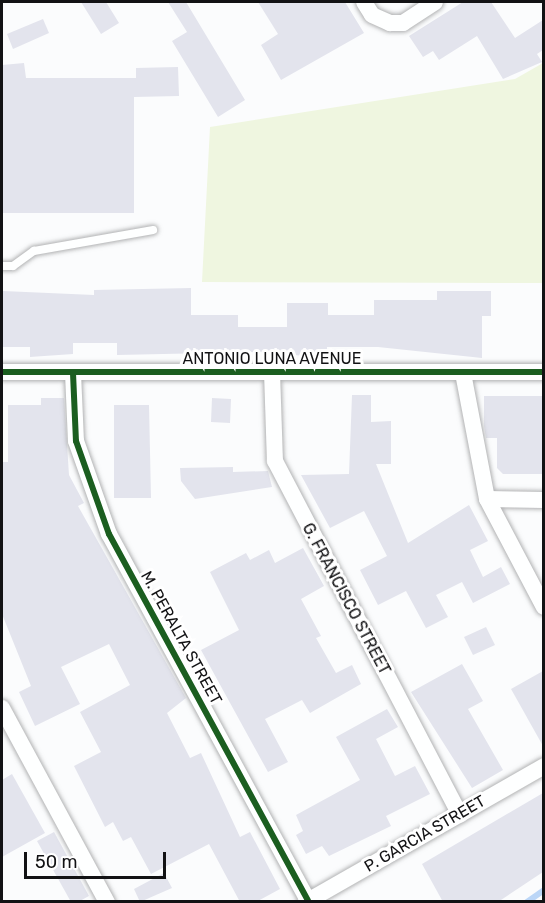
<!DOCTYPE html>
<html>
<head>
<meta charset="utf-8">
<style>
  body { margin:0 }
  #map { position:relative; width:545px; height:903px; overflow:hidden; background:#fbfcfd; font-family:Rubik,sans-serif }
  div>[style] { position:absolute }
  .green>* { inset:0; background:#eff6e0 }
  .stream>* { height:6px; margin:-3px; padding:0 3px; transform-origin:3px; border-radius:3px; background:#bbd6f7 }
  .building>* { inset:0; background:#e3e4ed }
  .roads { filter:drop-shadow(0 0 2px #b2b3b4) drop-shadow(0 0 2px #b2b3b4) }
  .service>* { height:8px; margin:-4px; padding:0 4px; transform-origin:4px; border-radius:4px; background:#feffff }
  .minor>* { height:16px; margin:-8px; padding:0 8px; transform-origin:8px; border-radius:8px; background:#feffff }
  .cycleway>* { height:6px; margin:-3px; padding:0 3px; transform-origin:3px; border-radius:3px; background:#1b5e20 }
  span { translate:-50% -50%; white-space:nowrap; text-align:center; line-height:1.15; -webkit-text-stroke:6px #fff; paint-order:stroke }
  .street-label { font-size:16px; color:#121214 }
  .frame { position:absolute; inset:0; border:3px solid #121214; pointer-events:none }
  .scale { position:absolute; left:24px; top:852px; width:142px; height:27px; box-sizing:border-box; border:3px solid #121214; border-top:0; padding-left:8px; font-size:18px; line-height:21px; white-space:nowrap; color:#121214; -webkit-text-stroke:4px #fff; paint-order:stroke }
</style>
</head>
<body>
<div id="map">
  <div class="green">
    <div style="clip-path:polygon(543px 63px,543px 283px,202px 282px,210px 127px,515px 79px)"></div>
  </div>
  <div class="stream">
    <div style="left:527px;top:902px;width:21px;rotate:-35deg"></div>
  </div>
  <div class="building">
    <div style="clip-path:polygon(81px 2px,106px 2px,119px 23px,101px 34px)"></div>
    <div style="clip-path:polygon(168px 2px,186px 2px,245px 100px,218px 117px,172px 41px,187px 32px)"></div>
    <div style="clip-path:polygon(258px 2px,345px 2px,364px 33px,281px 80px,261px 45px,278px 34px)"></div>
    <div style="clip-path:polygon(463px 2px,491px 2px,515px 38px,543px 20px,543px 50px,537px 54px,542px 62px,503px 79px,477px 36px,439px 60px,433px 51px,423px 57px,409px 36px)"></div>
    <div style="clip-path:polygon(43px 19px,49px 33px,13px 49px,7px 34px)"></div>
    <div style="clip-path:polygon(24px 63px,26px 78px,136px 78px,136px 68px,178px 67px,179px 96px,134px 97px,134px 213px,2px 213px,2px 65px)"></div>
    <div style="clip-path:polygon(191px 288px,191px 315px,238px 315px,238px 327px,287px 327px,287px 303px,328px 303px,328px 315px,374px 315px,374px 300px,437px 300px,437px 291px,491px 291px,491px 316px,482px 316px,482px 358px,378px 347px,327px 347px,327px 358px,261px 352px,117px 355px,117px 343px,73px 343px,73px 354px,30px 357px,30px 347px,3px 347px,3px 291px,94px 295px,94px 290px)"></div>
    <div style="clip-path:polygon(352px 395px,371px 395px,371px 422px,391px 421px,391px 464px,376px 464px,408px 543px,469px 505px,488px 541px,470px 550px,483px 577px,501px 567px,510px 584px,473px 603px,462px 582px,436px 595px,448px 617px,426px 628px,406px 591px,378px 605px,360px 570px,387px 556px,364px 511px,330px 528px,301px 475px,349px 474px)"></div>
    <div style="clip-path:polygon(484px 396px,543px 396px,543px 474px,503px 474px,497px 468px,497px 438px,486px 438px,484px 426px)"></div>
    <div style="clip-path:polygon(41px 398px,64px 398px,69px 475px,84px 503px,78px 506px,186px 698px,167px 713px,190px 758px,201px 753px,240px 837px,250px 832px,280px 889px,256px 902px,240px 902px,209px 844px,151px 874px,131px 837px,123px 841px,113px 822px,105px 827px,74px 766px,101px 752px,80px 712px,130px 685px,109px 644px,61px 667px,80px 704px,35px 726px,19px 692px,31px 686px,2px 614px,2px 462px,8px 462px,8px 405px,41px 405px)"></div>
    <div style="clip-path:polygon(212px 398px,231px 399px,230px 423px,211px 422px)"></div>
    <div style="clip-path:polygon(114px 405px,149px 405px,151px 498px,114px 498px)"></div>
    <div style="clip-path:polygon(233px 467px,233px 472px,268px 471px,272px 487px,195px 499px,181px 481px,180px 468px)"></div>
    <div style="clip-path:polygon(303px 548px,324px 586px,301px 599px,321px 636px,316px 638px,336px 673px,352px 665px,361px 684px,310px 713px,302px 700px,265px 719px,288px 762px,268px 772px,201px 650px,239px 630px,210px 572px,246px 553px,250px 560px,269px 550px,275px 563px)"></div>
    <div style="clip-path:polygon(486px 627px,495px 645px,473px 655px,464px 637px)"></div>
    <div style="clip-path:polygon(462px 664px,483px 701px,468px 709px,503px 770px,472px 788px,411px 692px)"></div>
    <div style="clip-path:polygon(543px 671px,543px 746px,511px 689px)"></div>
    <div style="clip-path:polygon(387px 709px,398px 727px,376px 739px,395px 776px,415px 766px,430px 794px,386px 816px,391px 826px,329px 856px,322px 846px,306px 854px,296px 835px,303px 831px,296px 815px,360px 780px,336px 737px)"></div>
    <div style="clip-path:polygon(12px 774px,45px 833px,2px 857px,2px 780px)"></div>
    <div style="clip-path:polygon(543px 793px,543px 872px,498px 902px,443px 902px,422px 864px)"></div>
    <div style="clip-path:polygon(54px 832px,89px 896px,78px 902px,71px 902px,37px 841px)"></div>
    <div style="clip-path:polygon(164px 873px,172px 888px,140px 902px,134px 889px)"></div>
  </div>
  <div class="roads">
    <div class="service">
      <div style="left:2px;top:266px;width:11px"></div>
      <div style="left:13px;top:266px;width:26px;rotate:-36deg"></div>
      <div style="left:34px;top:251px;width:121px;rotate:-10deg"></div>
    </div>
    <div class="minor">
      <div style="left:364px;top:2px;width:15px;rotate:58deg"></div>
      <div style="left:372px;top:15px;width:20px;rotate:24deg"></div>
      <div style="left:390px;top:23px;width:13px"></div>
      <div style="left:403px;top:23px;width:38px;rotate:-33deg"></div>
      <div style="left:2px;top:372px;width:542px"></div>
      <div style="left:272px;top:372px;width:89px;rotate:88.1deg"></div>
      <div style="left:275px;top:461px;width:399px;rotate:62.4deg"></div>
      <div style="left:73px;top:373px;width:68px;rotate:87.5deg"></div>
      <div style="left:76px;top:441px;width:99px;rotate:70.5deg"></div>
      <div style="left:109px;top:534px;width:417px;rotate:61.5deg"></div>
      <div style="left:463px;top:373px;width:128px;rotate:79.2deg"></div>
      <div style="left:487px;top:499px;width:122px;rotate:62.2deg"></div>
      <div style="left:487px;top:499px;width:57px;rotate:1deg"></div>
      <div style="left:2px;top:708px;width:221px;rotate:61.6deg"></div>
      <div style="left:306px;top:902px;width:274px;rotate:-29.7deg"></div>
    </div>
  </div>
  <div class="cycleway">
    <div style="left:2px;top:372px;width:542px"></div>
    <div style="left:73px;top:373px;width:68px;rotate:87.5deg"></div>
    <div style="left:76px;top:441px;width:99px;rotate:70.5deg"></div>
    <div style="left:109px;top:534px;width:417px;rotate:61.5deg"></div>
  </div>
  <div class="street-label">
    <span style="left:272px;top:359px">ANTONIO LUNA AVENUE</span>
    <span style="left:346px;top:599px;rotate:62deg">G. FRANCISCO STREET</span>
    <span style="left:181px;top:638px;rotate:61deg">M. PERALTA STREET</span>
    <span style="left:425px;top:834px;rotate:-30deg">P. GARCIA STREET</span>
  </div>
  <div class="frame"></div>
  <div class="scale">50 m</div>
</div>
</body>
</html>
